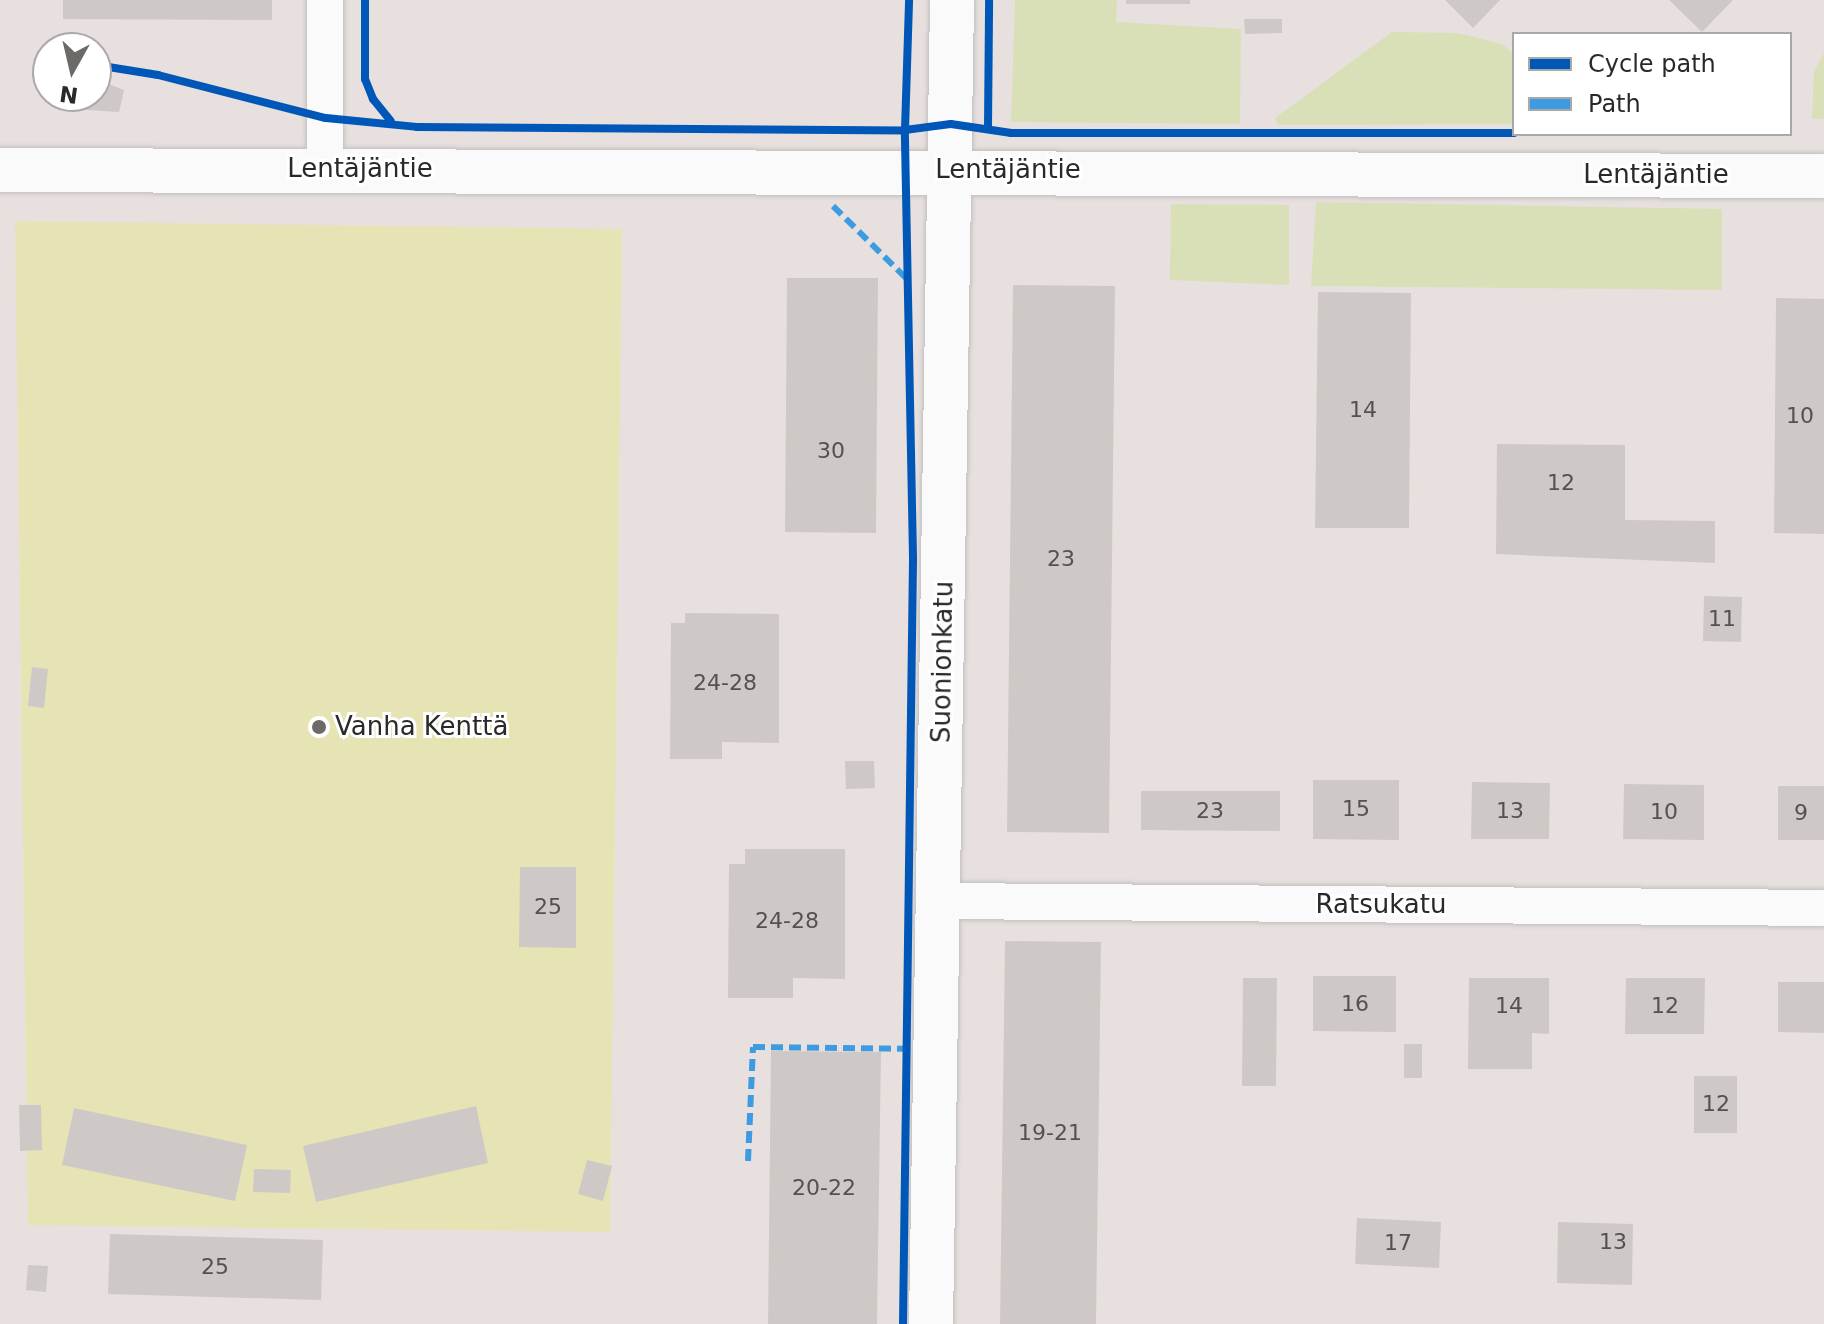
<!DOCTYPE html>
<html>
<head>
<meta charset="utf-8">
<style>
  body { margin:0 }
  #map { position:relative; width:1824px; height:1324px; overflow:hidden; background:#e7e0de; font-family:"DejaVu Sans",sans-serif }
  div>[style] { position:absolute }
  .green>* { inset:0; background:#d9e0b8 }
  .pitch>* { inset:0; background:#e6e4b5 }
  .building>* { inset:0; background:#cec9c7 }
  .roads { filter:drop-shadow(0 0 2px #c1bfbf) drop-shadow(0 0 2px #c1bfbf) }
  .street>* { height:36px; margin:-18px; padding:0 18px; transform-origin:18px; border-radius:18px; background:#fbfafa }
  .secondary>* { height:44px; margin:-22px; padding:0 22px; transform-origin:22px; border-radius:22px; background:#fbfafa }
  .quiet>* { height:6px; margin-top:-3px; transform-origin:0; background:repeating-linear-gradient(90deg,#3d9ce1 0 12px,transparent 0 18px) }
  .cycleway>* { height:8px; margin:-4px; padding:0 4px; transform-origin:4px; border-radius:4px; background:#0057b8 }
  .dots>* { width:22px; height:22px; translate:-50% -50%; box-sizing:border-box; border:4px solid #fff; border-radius:50% }
  span { translate:-50% -50%; white-space:nowrap; text-align:center; line-height:1.15; -webkit-text-stroke:6px #fff; paint-order:stroke }
  .number-label { font-size:22px; color:#535251 }
  .number-label span { -webkit-text-stroke-width:0 }
  .street-label { font-size:26px; color:#292929 }
  .poi-label { font-size:26px; color:#292929 }
  .left { translate:0 -50%; text-align:left }
  .legend { position:absolute; left:1512px; top:32px; width:280px; height:104px; box-sizing:border-box; background:#fff; border:2px solid #a9a9a9; margin:0; padding:10px 14px; list-style:none; font-size:24px; color:#292929 }
  .legend li { display:flex; align-items:center; gap:16px; height:40px }
  .legend b { width:40px; border:2px solid #a9a9a9 }
  .north { position:absolute; left:32px; top:32px; width:80px; height:80px; box-sizing:border-box; background:#fff; border:2px solid #a9a9a9; border-radius:50%; rotate:188deg; font-size:22px; font-weight:700; line-height:32px; text-align:center; color:#292929 }
  .north::after { content:''; display:block; margin:auto; width:28px; height:36px; background:#6c6968; clip-path:polygon(50% 0,100% 100%,50% 72%,0 100%) }
</style>
</head>
<body>
<div id="map">
  <div class="green">
    <div style="clip-path:polygon(1015px 0,1117px 0,1116px 22px,1241px 29px,1240px 124px,1011px 122px)"></div>
    <div style="clip-path:polygon(1392px 32px,1458px 33px,1502px 44px,1514px 54px,1514px 124px,1278px 125px,1275px 118px)"></div>
    <div style="clip-path:polygon(1824px 53px,1824px 119px,1812px 119px,1814px 72px)"></div>
    <div style="clip-path:polygon(1316px 202px,1722px 209px,1722px 290px,1311px 286px)"></div>
    <div style="clip-path:polygon(1171px 204px,1289px 205px,1289px 285px,1170px 280px)"></div>
  </div>
  <div class="pitch">
    <div style="clip-path:polygon(15px 221px,622px 229px,610px 1232px,28px 1225px)"></div>
  </div>
  <div class="building">
    <div style="clip-path:polygon(63px 0,272px 0,272px 20px,63px 19px)"></div>
    <div style="clip-path:polygon(1126px 0,1190px 0,1190px 4px,1126px 4px)"></div>
    <div style="clip-path:polygon(1445px 0,1500px 0,1473px 28px)"></div>
    <div style="clip-path:polygon(1669px 0,1733px 0,1702px 32px)"></div>
    <div style="clip-path:polygon(1244px 19px,1282px 19px,1282px 33px,1245px 34px)"></div>
    <div style="clip-path:polygon(96px 79px,124px 90px,119px 112px,72px 109px,75px 96px,96px 96px)"></div>
    <div style="clip-path:polygon(787px 278px,878px 278px,876px 533px,785px 532px)"></div>
    <div style="clip-path:polygon(1013px 285px,1115px 286px,1109px 833px,1007px 832px)"></div>
    <div style="clip-path:polygon(1318px 292px,1411px 293px,1409px 528px,1315px 528px)"></div>
    <div style="clip-path:polygon(1776px 298px,1824px 299px,1824px 534px,1774px 533px)"></div>
    <div style="clip-path:polygon(1497px 444px,1625px 445px,1625px 520px,1715px 521px,1715px 563px,1496px 554px)"></div>
    <div style="clip-path:polygon(1704px 596px,1742px 597px,1741px 642px,1703px 641px)"></div>
    <div style="clip-path:polygon(685px 613px,779px 614px,779px 743px,722px 742px,722px 759px,670px 759px,671px 623px,685px 623px)"></div>
    <div style="clip-path:polygon(32px 667px,48px 669px,44px 708px,28px 706px)"></div>
    <div style="clip-path:polygon(845px 761px,874px 761px,875px 788px,846px 789px)"></div>
    <div style="clip-path:polygon(1313px 780px,1399px 780px,1399px 840px,1313px 839px)"></div>
    <div style="clip-path:polygon(1472px 782px,1550px 783px,1549px 839px,1471px 839px)"></div>
    <div style="clip-path:polygon(1624px 784px,1704px 785px,1704px 840px,1623px 839px)"></div>
    <div style="clip-path:polygon(1778px 786px,1824px 786px,1824px 840px,1778px 840px)"></div>
    <div style="clip-path:polygon(1141px 791px,1280px 791px,1280px 831px,1141px 830px)"></div>
    <div style="clip-path:polygon(745px 849px,845px 849px,845px 979px,793px 978px,793px 998px,728px 998px,729px 864px,745px 864px)"></div>
    <div style="clip-path:polygon(520px 867px,576px 867px,576px 948px,519px 947px)"></div>
    <div style="clip-path:polygon(1005px 941px,1101px 942px,1096px 1324px,1000px 1324px)"></div>
    <div style="clip-path:polygon(1313px 976px,1396px 976px,1396px 1032px,1313px 1031px)"></div>
    <div style="clip-path:polygon(1243px 978px,1277px 978px,1276px 1086px,1242px 1086px)"></div>
    <div style="clip-path:polygon(1469px 978px,1549px 978px,1549px 1034px,1532px 1033px,1532px 1069px,1468px 1069px)"></div>
    <div style="clip-path:polygon(1626px 978px,1705px 978px,1704px 1034px,1625px 1034px)"></div>
    <div style="clip-path:polygon(1778px 982px,1824px 982px,1824px 1033px,1778px 1032px)"></div>
    <div style="clip-path:polygon(1404px 1044px,1422px 1044px,1422px 1078px,1404px 1078px)"></div>
    <div style="clip-path:polygon(771px 1051px,881px 1052px,877px 1324px,768px 1324px)"></div>
    <div style="clip-path:polygon(1694px 1076px,1737px 1076px,1737px 1133px,1694px 1133px)"></div>
    <div style="clip-path:polygon(19px 1105px,41px 1105px,42px 1150px,20px 1151px)"></div>
    <div style="clip-path:polygon(476px 1106px,488px 1163px,316px 1202px,303px 1146px)"></div>
    <div style="clip-path:polygon(74px 1108px,247px 1145px,235px 1201px,62px 1165px)"></div>
    <div style="clip-path:polygon(587px 1160px,612px 1166px,603px 1201px,578px 1194px)"></div>
    <div style="clip-path:polygon(254px 1169px,291px 1170px,290px 1193px,253px 1192px)"></div>
    <div style="clip-path:polygon(1357px 1218px,1441px 1222px,1439px 1268px,1355px 1264px)"></div>
    <div style="clip-path:polygon(1558px 1222px,1633px 1224px,1632px 1285px,1557px 1283px)"></div>
    <div style="clip-path:polygon(110px 1234px,323px 1240px,321px 1300px,108px 1294px)"></div>
    <div style="clip-path:polygon(28px 1265px,48px 1266px,46px 1292px,26px 1290px)"></div>
  </div>
  <div class="roads">
    <div class="street">
      <div style="left:325px;top:169px;width:169px;rotate:-90deg"></div>
      <div style="left:939px;top:901px;width:885px;rotate:0.45deg"></div>
    </div>
    <div class="secondary">
      <div style="left:0;top:170px;width:1824px;rotate:0.19deg"></div>
      <div style="left:931px;top:1324px;width:1324px;rotate:-89.09deg"></div>
    </div>
  </div>
  <div class="quiet">
    <div style="left:833px;top:206px;width:104px;rotate:44.6deg"></div>
    <div style="left:748px;top:1161px;width:114px;rotate:-87.5deg"></div>
    <div style="left:753px;top:1047px;width:153px;rotate:0.7deg"></div>
  </div>
  <div class="cycleway">
    <div style="left:365px;top:0;width:79px;rotate:90deg"></div>
    <div style="left:365px;top:79px;width:22px;rotate:68deg"></div>
    <div style="left:373px;top:99px;width:28px;rotate:51deg"></div>
    <div style="left:96px;top:65px;width:63px;rotate:9.2deg"></div>
    <div style="left:158px;top:75px;width:173px;rotate:14.4deg"></div>
    <div style="left:326px;top:118px;width:91px;rotate:5.6deg"></div>
    <div style="left:417px;top:127px;width:488px;rotate:0.4deg"></div>
    <div style="left:905px;top:130px;width:46px;rotate:-7.4deg"></div>
    <div style="left:951px;top:124px;width:61px;rotate:8.5deg"></div>
    <div style="left:1011px;top:133px;width:503px"></div>
    <div style="left:988px;top:127px;width:127px;rotate:-89.5deg"></div>
    <div style="left:903px;top:1324px;width:767px;rotate:-89.25deg"></div>
    <div style="left:913px;top:557px;width:427px;rotate:-91.1deg"></div>
    <div style="left:905px;top:130px;width:130px;rotate:-88.2deg"></div>
  </div>
  <div class="dots">
    <div style="left:319px;top:727px;background:#6c6968"></div>
  </div>
  <div class="number-label">
    <span style="left:1363px;top:410px">14</span>
    <span style="left:1800px;top:416px">10</span>
    <span style="left:831px;top:451px">30</span>
    <span style="left:1561px;top:483px">12</span>
    <span style="left:1061px;top:559px">23</span>
    <span style="left:1722px;top:619px">11</span>
    <span style="left:725px;top:683px">24-28</span>
    <span style="left:1356px;top:809px">15</span>
    <span style="left:1210px;top:811px">23</span>
    <span style="left:1510px;top:811px">13</span>
    <span style="left:1664px;top:812px">10</span>
    <span style="left:1801px;top:813px">9</span>
    <span style="left:548px;top:907px">25</span>
    <span style="left:787px;top:921px">24-28</span>
    <span style="left:1355px;top:1004px">16</span>
    <span style="left:1509px;top:1006px">14</span>
    <span style="left:1665px;top:1006px">12</span>
    <span style="left:1716px;top:1104px">12</span>
    <span style="left:1050px;top:1133px">19-21</span>
    <span style="left:824px;top:1188px">20-22</span>
    <span style="left:1613px;top:1242px">13</span>
    <span style="left:1398px;top:1243px">17</span>
    <span style="left:215px;top:1267px">25</span>
  </div>
  <div class="street-label">
    <span style="left:360px;top:169px">Lentäjäntie</span>
    <span style="left:1008px;top:170px">Lentäjäntie</span>
    <span style="left:1656px;top:175px">Lentäjäntie</span>
    <span style="left:943px;top:662px;rotate:-89deg">Suonionkatu</span>
    <span style="left:1381px;top:905px">Ratsukatu</span>
  </div>
  <div class="poi-label">
    <span class="left" style="left:335px;top:727px">Vanha Kenttä</span>
  </div>
  <ul class="legend">
  <li><b style="height:10px;background:#0057b8"></b>Cycle path</li>
  <li><b style="height:10px;background:#3d9ce1"></b>Path</li>
  </ul>
  <div class="north">N</div>
</div>
</body>
</html>
